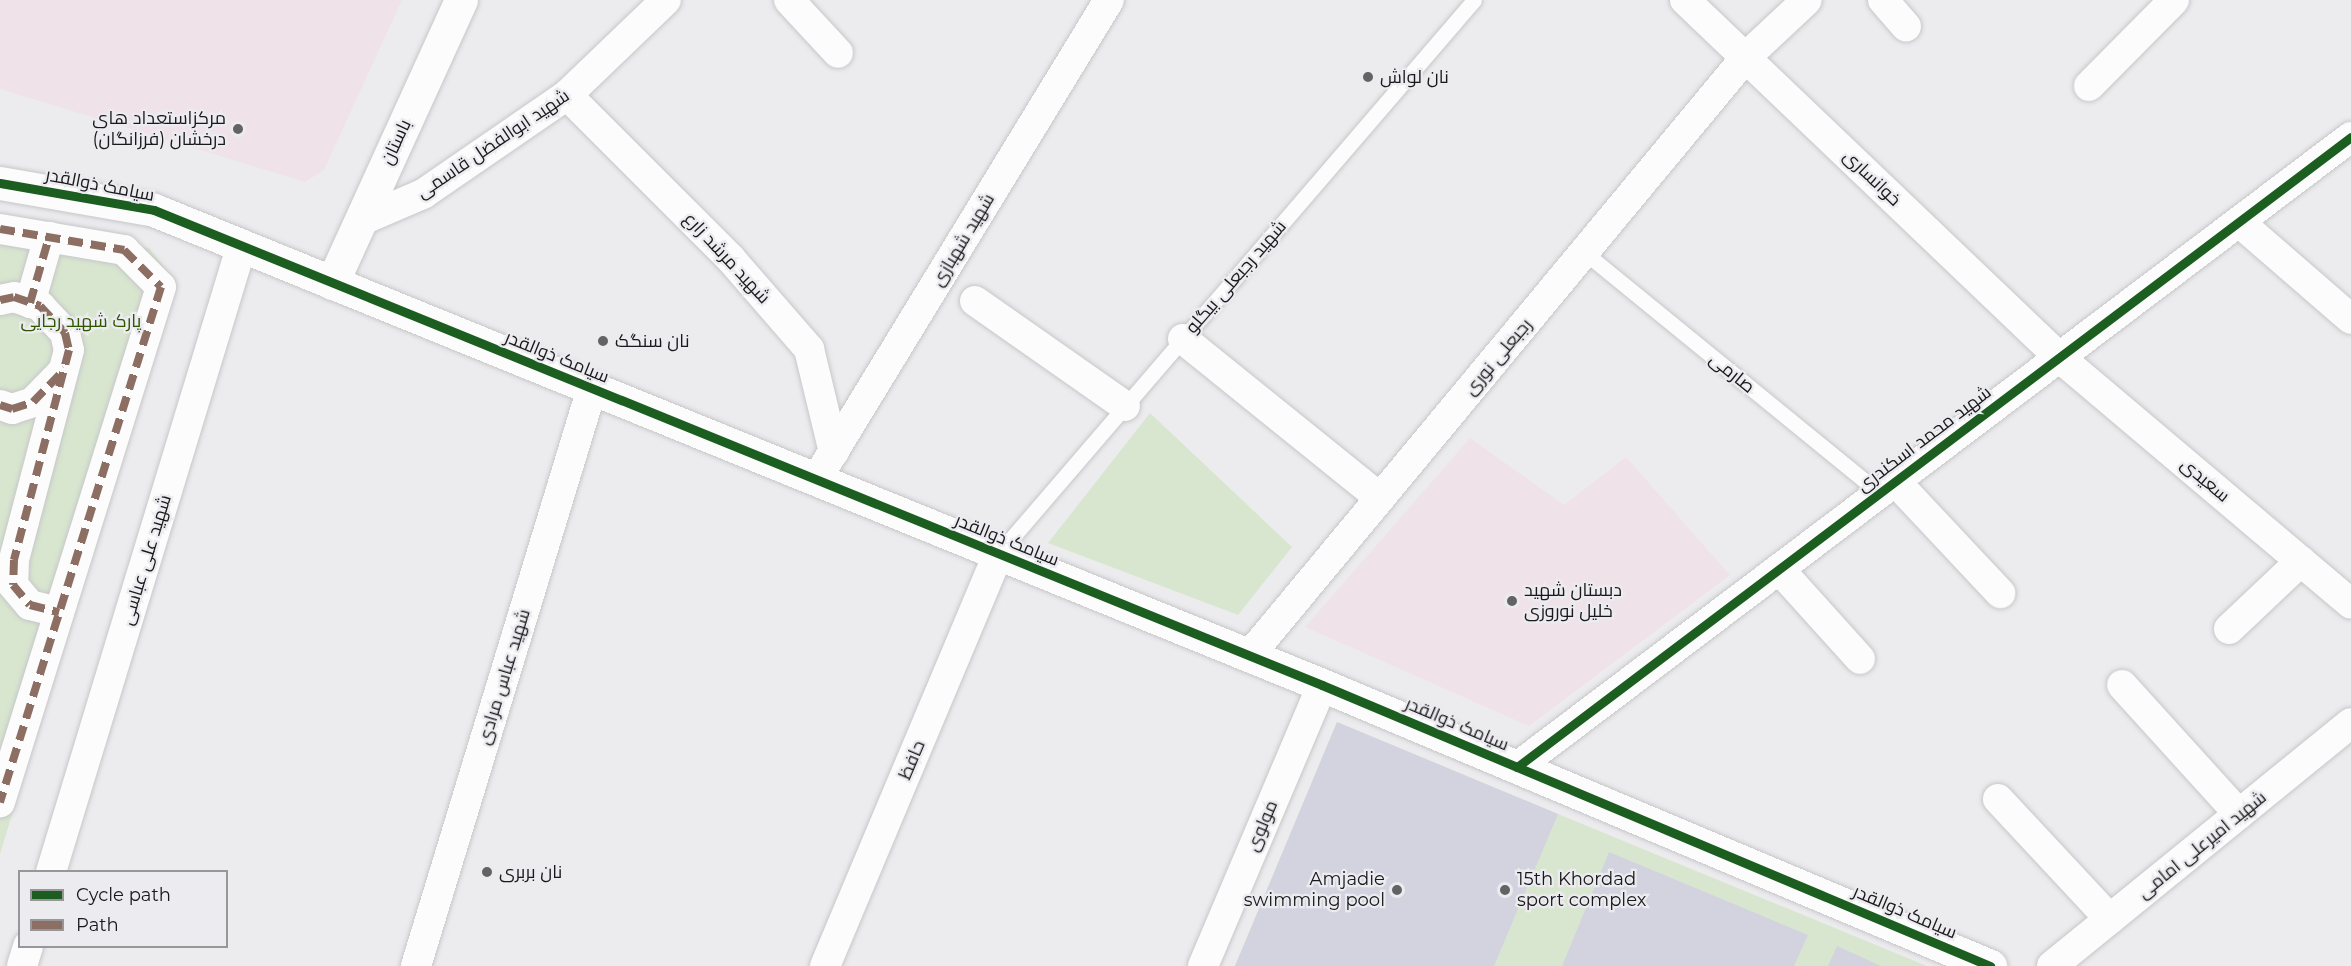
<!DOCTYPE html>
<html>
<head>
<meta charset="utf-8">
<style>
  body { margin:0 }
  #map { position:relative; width:2351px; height:966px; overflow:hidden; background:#ececef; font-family:Montserrat,Cairo,sans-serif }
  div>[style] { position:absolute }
  .education>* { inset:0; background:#efe2e9 }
  .green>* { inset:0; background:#d8e6cf }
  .building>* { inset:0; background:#d3d3e0 }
  .roads { filter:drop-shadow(0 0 2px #c7c7c9) drop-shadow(0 0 2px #c7c7c9) }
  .lane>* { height:15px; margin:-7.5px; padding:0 7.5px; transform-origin:7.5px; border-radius:7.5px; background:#fcfcfd }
  .street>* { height:30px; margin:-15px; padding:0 15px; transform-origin:15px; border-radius:15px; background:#fcfcfd }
  .secondary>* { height:33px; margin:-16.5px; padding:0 16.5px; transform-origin:16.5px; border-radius:16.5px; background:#fcfcfd }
  .quiet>* { height:8px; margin-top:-4px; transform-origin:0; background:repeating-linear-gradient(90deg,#8d6e63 0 15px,transparent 0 23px) }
  .cycleway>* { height:9px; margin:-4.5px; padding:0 4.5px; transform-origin:4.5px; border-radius:4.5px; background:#1b5e20 }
  .dots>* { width:16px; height:16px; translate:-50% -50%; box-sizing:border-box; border:3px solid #ebebf0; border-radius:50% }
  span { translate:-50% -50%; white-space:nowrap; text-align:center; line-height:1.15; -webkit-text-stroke:4.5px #ebebf0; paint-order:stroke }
  .poi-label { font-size:18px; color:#19191b }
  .left { translate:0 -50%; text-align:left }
  .right { translate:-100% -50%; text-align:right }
  .street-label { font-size:18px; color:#19191b }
  .park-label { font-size:18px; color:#305500 }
  .legend { position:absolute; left:18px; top:870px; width:210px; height:78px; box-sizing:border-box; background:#ebebf0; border:2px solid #97979b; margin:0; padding:8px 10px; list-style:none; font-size:18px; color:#19191b }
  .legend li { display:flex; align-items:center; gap:12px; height:30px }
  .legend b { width:30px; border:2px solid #97979b }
</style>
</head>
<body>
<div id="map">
  <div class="education">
    <div style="clip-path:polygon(0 0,402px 0,324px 170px,305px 182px,0 89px)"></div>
    <div style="clip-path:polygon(1470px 438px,1564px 505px,1626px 457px,1730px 575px,1529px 726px,1305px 627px)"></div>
  </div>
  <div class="green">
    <div style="clip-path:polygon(0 225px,149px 248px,176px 282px,0 854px)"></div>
    <div style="clip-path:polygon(1150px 413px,1292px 547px,1238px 615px,1048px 543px)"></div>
    <div style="clip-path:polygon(1337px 722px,1558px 814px,1927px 966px,1235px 966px)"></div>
  </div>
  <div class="building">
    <div style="clip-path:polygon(1337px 722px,1558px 814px,1494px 966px,1235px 966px)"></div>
    <div style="clip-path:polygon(1609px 852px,1808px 935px,1794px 966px,1562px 966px)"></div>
    <div style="clip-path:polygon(1837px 946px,1881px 966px,1828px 966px)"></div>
  </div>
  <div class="roads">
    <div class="lane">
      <div style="left:1584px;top:252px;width:381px;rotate:39.2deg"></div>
      <div style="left:998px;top:554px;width:730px;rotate:-49.33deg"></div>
    </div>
    <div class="street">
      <div style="left:789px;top:0;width:72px;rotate:47.2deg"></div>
      <div style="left:1685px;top:0;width:517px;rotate:43.67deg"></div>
      <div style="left:2059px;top:357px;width:382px;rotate:40.2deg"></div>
      <div style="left:1883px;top:0;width:35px;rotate:49deg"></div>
      <div style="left:2089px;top:86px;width:121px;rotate:-45.3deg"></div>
      <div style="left:567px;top:95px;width:231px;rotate:45deg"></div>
      <div style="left:730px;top:258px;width:121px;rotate:49deg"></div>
      <div style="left:809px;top:349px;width:106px;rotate:76.4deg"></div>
      <div style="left:360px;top:221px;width:69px;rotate:-23.2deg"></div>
      <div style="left:423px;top:194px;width:175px;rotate:-34.5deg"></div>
      <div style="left:567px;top:95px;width:137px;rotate:-43.8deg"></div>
      <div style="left:2239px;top:222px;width:148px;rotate:40.9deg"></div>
      <div style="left:0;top:229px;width:126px;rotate:9.6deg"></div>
      <div style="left:124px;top:250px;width:52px;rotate:45deg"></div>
      <div style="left:161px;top:287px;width:540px;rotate:107.36deg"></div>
      <div style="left:0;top:300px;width:14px;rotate:-12deg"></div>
      <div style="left:14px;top:297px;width:28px;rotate:19deg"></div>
      <div style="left:40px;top:306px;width:37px;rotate:47deg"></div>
      <div style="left:65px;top:333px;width:17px;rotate:77deg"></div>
      <div style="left:69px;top:350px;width:217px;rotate:104.7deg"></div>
      <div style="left:14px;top:560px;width:25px;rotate:92deg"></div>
      <div style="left:13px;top:585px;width:26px;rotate:50deg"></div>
      <div style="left:30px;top:605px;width:30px;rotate:14deg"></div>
      <div style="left:975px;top:301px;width:183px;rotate:35deg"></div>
      <div style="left:30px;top:303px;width:69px;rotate:-73.9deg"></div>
      <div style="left:1183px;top:339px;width:253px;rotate:38.9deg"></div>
      <div style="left:0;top:405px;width:13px;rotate:18deg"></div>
      <div style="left:12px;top:409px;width:22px;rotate:-18deg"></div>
      <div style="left:33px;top:402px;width:43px;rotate:-45.9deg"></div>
      <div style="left:816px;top:480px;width:562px;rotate:-58.6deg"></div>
      <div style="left:1895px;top:481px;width:154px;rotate:46.8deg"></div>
      <div style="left:1779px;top:569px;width:121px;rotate:48deg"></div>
      <div style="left:2229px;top:629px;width:99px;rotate:-43.4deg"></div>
      <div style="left:1249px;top:656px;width:778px;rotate:-50.32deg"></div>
      <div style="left:1746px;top:57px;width:83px;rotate:-43.1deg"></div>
      <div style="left:2122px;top:685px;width:174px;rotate:47.8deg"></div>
      <div style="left:1517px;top:767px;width:1045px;rotate:-37.07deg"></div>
      <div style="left:1998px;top:799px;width:164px;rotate:47deg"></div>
      <div style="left:51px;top:872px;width:652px;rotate:-73.07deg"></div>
      <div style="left:22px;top:966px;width:21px;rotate:-73deg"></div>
      <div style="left:416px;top:966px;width:604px;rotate:-73.06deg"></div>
      <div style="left:825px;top:966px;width:447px;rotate:-67.2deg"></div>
      <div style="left:1203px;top:966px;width:305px;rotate:-67deg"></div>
      <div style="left:2052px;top:966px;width:385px;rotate:-39.1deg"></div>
    </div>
    <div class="secondary">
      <div style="left:0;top:183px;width:156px;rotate:9.9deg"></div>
      <div style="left:154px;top:210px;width:1261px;rotate:22.13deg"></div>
      <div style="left:1322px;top:685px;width:725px;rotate:22.81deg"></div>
      <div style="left:332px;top:283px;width:311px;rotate:-65.5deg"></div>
    </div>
  </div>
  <div class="quiet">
    <div style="left:0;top:229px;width:126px;rotate:9.6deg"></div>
    <div style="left:124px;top:250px;width:52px;rotate:45deg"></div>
    <div style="left:161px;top:287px;width:540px;rotate:107.36deg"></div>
    <div style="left:0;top:300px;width:14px;rotate:-12deg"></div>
    <div style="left:14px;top:297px;width:28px;rotate:19deg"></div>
    <div style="left:40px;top:306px;width:37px;rotate:47deg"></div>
    <div style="left:65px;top:333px;width:17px;rotate:77deg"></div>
    <div style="left:69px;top:350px;width:217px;rotate:104.7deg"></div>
    <div style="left:14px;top:560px;width:25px;rotate:92deg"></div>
    <div style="left:13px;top:585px;width:26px;rotate:50deg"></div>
    <div style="left:30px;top:605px;width:30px;rotate:14deg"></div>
    <div style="left:30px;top:303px;width:69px;rotate:-73.9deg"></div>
    <div style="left:0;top:405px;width:13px;rotate:18deg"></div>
    <div style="left:12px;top:409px;width:22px;rotate:-18deg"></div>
    <div style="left:33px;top:402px;width:46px;rotate:-45.9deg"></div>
  </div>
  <div class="cycleway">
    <div style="left:0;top:183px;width:156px;rotate:9.9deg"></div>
    <div style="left:154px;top:210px;width:1261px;rotate:22.13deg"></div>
    <div style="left:1322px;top:685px;width:725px;rotate:22.81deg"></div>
    <div style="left:1517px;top:767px;width:1045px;rotate:-37.07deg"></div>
  </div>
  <div class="dots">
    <div style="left:1368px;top:77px;background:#636365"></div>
    <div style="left:238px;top:129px;background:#636365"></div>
    <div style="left:603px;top:341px;background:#636365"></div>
    <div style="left:1512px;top:601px;background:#636365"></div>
    <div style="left:487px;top:872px;background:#636365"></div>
    <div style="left:1397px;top:890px;background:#636365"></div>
    <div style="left:1505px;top:890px;background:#636365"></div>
  </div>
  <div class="poi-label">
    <span class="left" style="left:1380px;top:77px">نان لواش</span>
    <span class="right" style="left:226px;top:129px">مرکزاستعداد های<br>درخشان (فرزانگان)</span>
    <span class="left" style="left:615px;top:341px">نان سنگک</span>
    <span class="left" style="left:1524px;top:601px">دبستان شهید<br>خلیل نوروزی</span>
    <span class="left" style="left:499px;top:872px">نان بربری</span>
    <span class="right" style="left:1385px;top:890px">Amjadie<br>swimming pool</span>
    <span class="left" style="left:1517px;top:890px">15th Khordad<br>sport complex</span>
  </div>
  <div class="street-label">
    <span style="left:396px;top:142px;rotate:-65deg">باستان</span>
    <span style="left:493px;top:144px;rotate:-34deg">شهید ابوالفضل قاسمی</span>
    <span style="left:1872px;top:178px;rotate:44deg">خوانساری</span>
    <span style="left:100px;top:185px;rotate:11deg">سیامک ذوالقدر</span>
    <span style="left:963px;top:240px;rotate:-59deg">شهید شهبازی</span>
    <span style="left:727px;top:258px;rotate:47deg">شهید مرشد زارع</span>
    <span style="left:1236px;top:277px;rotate:-49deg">شهید رجبعلی بیگلو</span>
    <span style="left:557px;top:357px;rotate:22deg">سیامک ذوالقدر</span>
    <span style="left:1498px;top:357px;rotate:-50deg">رجبعلی نوری</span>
    <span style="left:1732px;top:373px;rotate:39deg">صارمی</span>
    <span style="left:1924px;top:439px;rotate:-37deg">شهید محمد اسکندری</span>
    <span style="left:2205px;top:480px;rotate:40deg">سعیدی</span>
    <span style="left:1007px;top:540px;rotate:22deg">سیامک ذوالقدر</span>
    <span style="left:146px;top:560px;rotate:-73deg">شهید علی عباسی</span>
    <span style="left:504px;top:677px;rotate:-73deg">شهید عباس مرادی</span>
    <span style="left:1457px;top:724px;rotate:23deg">سیامک ذوالقدر</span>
    <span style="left:912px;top:760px;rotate:-67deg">حافظ</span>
    <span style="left:1262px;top:826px;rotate:-67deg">مولوی</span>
    <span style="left:2202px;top:845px;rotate:-39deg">شهید امیرعلی امامی</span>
    <span style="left:1905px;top:912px;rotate:23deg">سیامک ذوالقدر</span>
  </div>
  <div class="park-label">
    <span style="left:81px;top:321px">پارک شهید رجایی</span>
  </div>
  <ul class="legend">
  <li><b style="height:8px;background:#1b5e20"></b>Cycle path</li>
  <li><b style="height:8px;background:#8d6e63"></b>Path</li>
  </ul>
</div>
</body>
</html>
